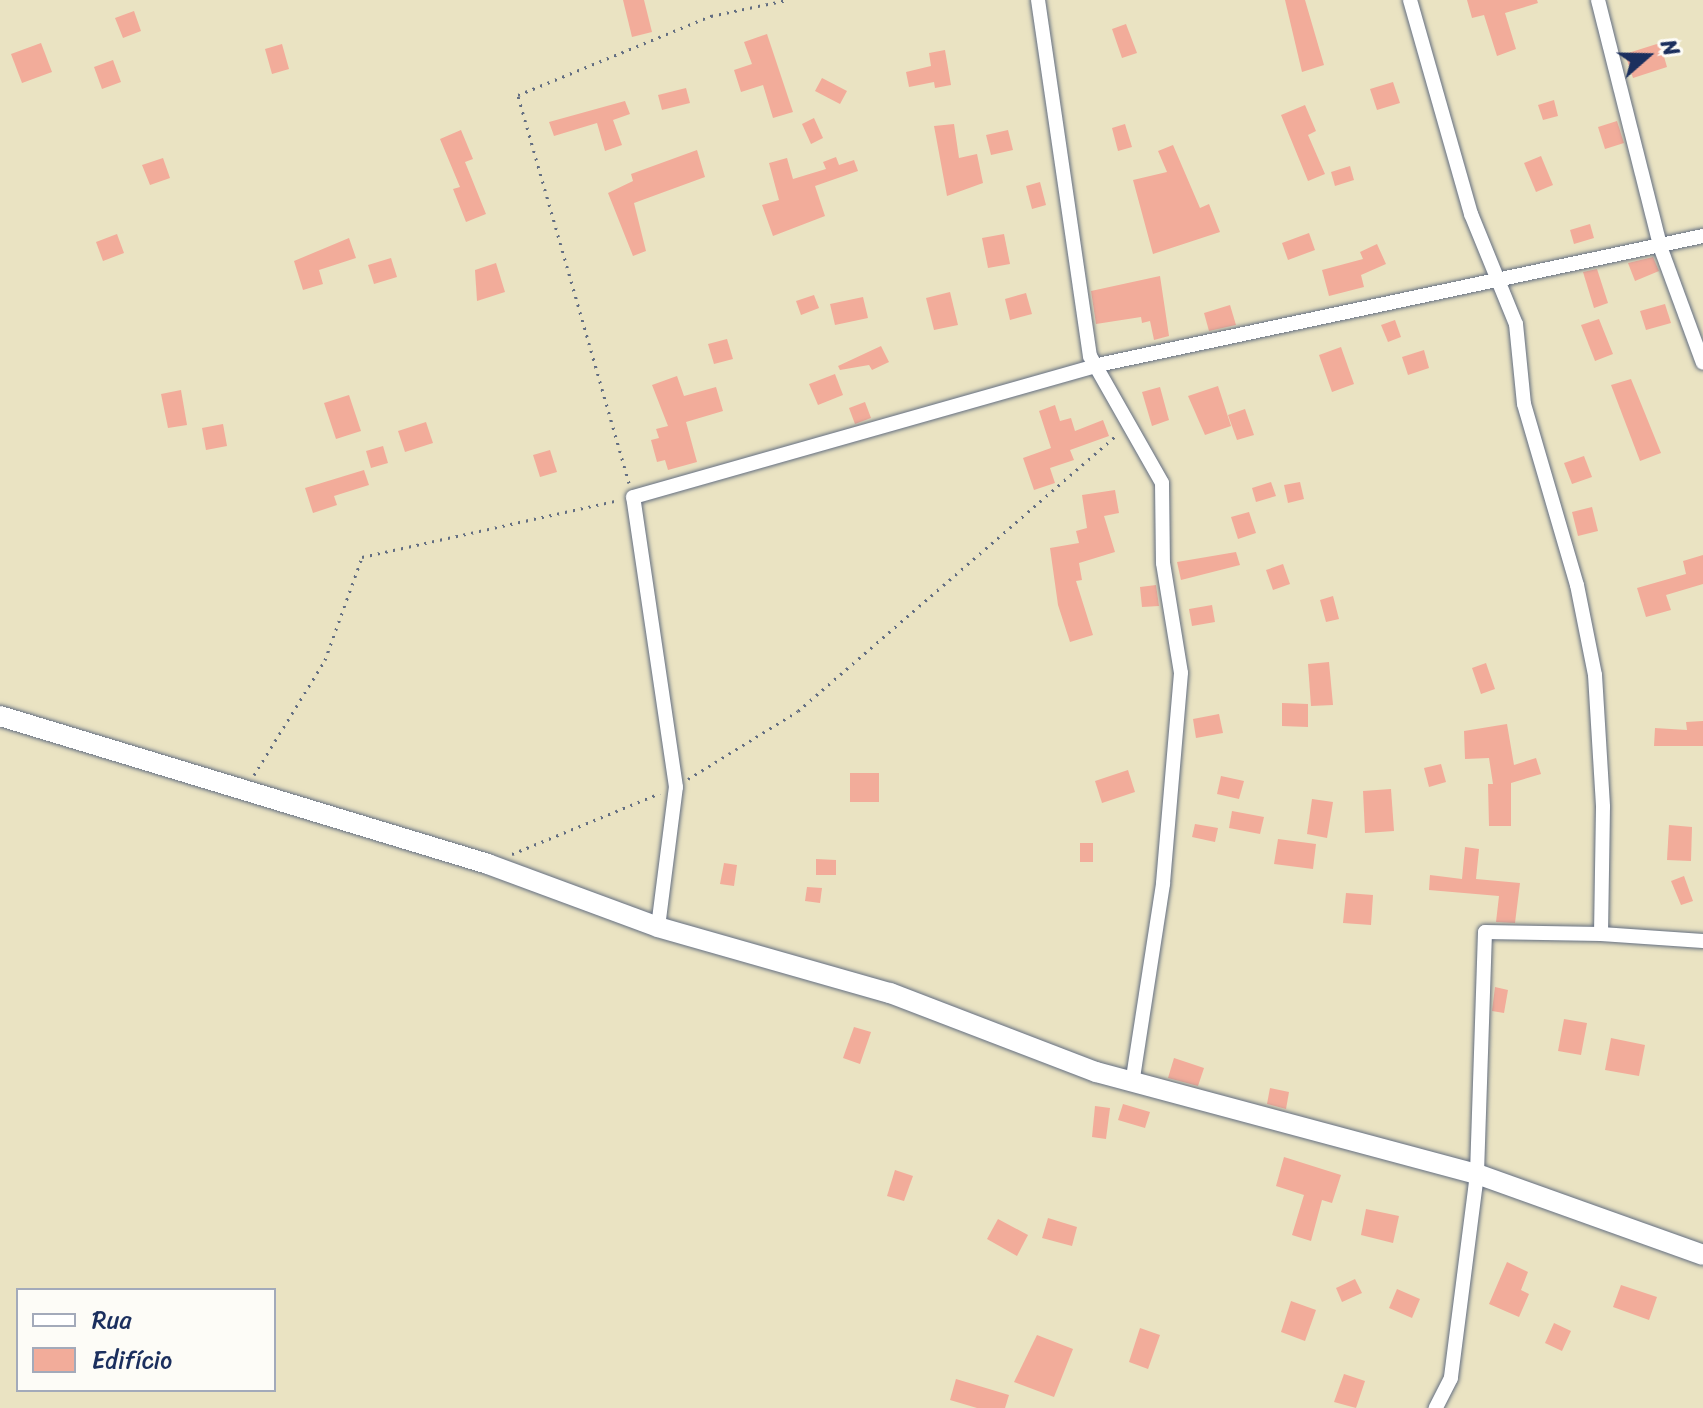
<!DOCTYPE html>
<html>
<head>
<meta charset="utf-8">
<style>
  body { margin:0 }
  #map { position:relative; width:1703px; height:1408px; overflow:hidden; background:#eae3c2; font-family:Sriracha,sans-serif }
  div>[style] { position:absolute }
  .building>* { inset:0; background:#f2ac9a }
  .path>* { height:3px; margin-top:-1.5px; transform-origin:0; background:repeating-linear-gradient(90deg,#636e81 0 2px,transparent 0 8px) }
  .roads { filter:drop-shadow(0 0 2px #636e81) drop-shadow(0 0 2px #636e81) }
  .street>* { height:14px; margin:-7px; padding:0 7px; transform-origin:7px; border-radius:7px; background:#fff }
  .secondary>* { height:20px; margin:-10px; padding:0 10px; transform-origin:10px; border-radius:10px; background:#fff }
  span { translate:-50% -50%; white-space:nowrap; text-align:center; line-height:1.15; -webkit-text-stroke:6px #fdfcf7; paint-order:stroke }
  .legend { position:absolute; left:16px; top:1288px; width:260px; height:104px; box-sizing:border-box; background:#fdfcf7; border:2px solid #a3aaba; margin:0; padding:10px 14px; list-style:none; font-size:24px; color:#1b2f5e }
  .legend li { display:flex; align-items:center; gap:16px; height:40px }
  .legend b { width:40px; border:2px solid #a3aaba }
  .north { position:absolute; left:1607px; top:16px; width:80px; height:80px; -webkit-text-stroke:6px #fdfcf7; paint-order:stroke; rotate:70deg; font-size:22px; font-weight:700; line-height:32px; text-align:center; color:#1b2f5e }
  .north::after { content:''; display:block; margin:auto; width:28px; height:36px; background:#1b2f5e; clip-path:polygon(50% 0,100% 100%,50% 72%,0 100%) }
</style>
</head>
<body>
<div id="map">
  <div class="building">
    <div style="clip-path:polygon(623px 0,644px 0,652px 32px,632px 37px)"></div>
    <div style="clip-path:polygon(1285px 0,1305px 0,1324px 65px,1302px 72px)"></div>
    <div style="clip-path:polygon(1467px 0,1537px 0,1538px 3px,1505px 13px,1516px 49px,1497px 56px,1484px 15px,1472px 18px)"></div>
    <div style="clip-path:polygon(134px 11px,141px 31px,123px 38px,115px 18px)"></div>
    <div style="clip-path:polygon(1126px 24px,1137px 53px,1122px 58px,1112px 29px)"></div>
    <div style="clip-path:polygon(767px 34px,793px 112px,773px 118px,763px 85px,741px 92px,734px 70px,752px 64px,744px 42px)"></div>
    <div style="clip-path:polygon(41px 43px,52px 72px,22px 83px,11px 54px)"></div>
    <div style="clip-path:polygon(1660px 43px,1667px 67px,1633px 78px,1625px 54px)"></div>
    <div style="clip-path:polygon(282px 44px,289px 69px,272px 74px,265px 49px)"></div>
    <div style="clip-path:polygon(945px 50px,951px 85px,935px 88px,934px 82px,909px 87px,906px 72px,931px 66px,929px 53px)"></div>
    <div style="clip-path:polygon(113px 60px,121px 82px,102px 89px,94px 67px)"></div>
    <div style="clip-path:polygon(822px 78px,847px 91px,840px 104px,815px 91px)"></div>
    <div style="clip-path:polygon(1393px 82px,1400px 103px,1377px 110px,1370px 89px)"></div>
    <div style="clip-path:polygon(686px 88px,690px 103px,662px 110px,658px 95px)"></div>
    <div style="clip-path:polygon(1554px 100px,1558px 116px,1543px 120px,1538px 105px)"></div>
    <div style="clip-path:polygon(625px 101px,630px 114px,613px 120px,622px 145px,605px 151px,597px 123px,554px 136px,549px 122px)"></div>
    <div style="clip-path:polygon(1305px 105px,1316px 131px,1308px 135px,1325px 174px,1308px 181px,1281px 115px)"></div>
    <div style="clip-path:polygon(814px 118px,823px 138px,811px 144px,802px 124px)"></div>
    <div style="clip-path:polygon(1617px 121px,1624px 143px,1605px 149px,1598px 127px)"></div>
    <div style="clip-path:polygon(954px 124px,959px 158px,977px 154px,983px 183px,947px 196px,934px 126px)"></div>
    <div style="clip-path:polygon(1125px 124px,1132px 147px,1118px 151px,1112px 128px)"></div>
    <div style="clip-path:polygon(461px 130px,473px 159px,465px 162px,486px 214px,466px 222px,453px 189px,460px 187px,440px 139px)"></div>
    <div style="clip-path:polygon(1008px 130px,1013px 150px,991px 155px,986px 135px)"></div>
    <div style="clip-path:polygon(1173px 145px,1200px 208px,1209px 204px,1220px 232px,1153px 254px,1133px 180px,1167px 172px,1158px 151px)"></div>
    <div style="clip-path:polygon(697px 150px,705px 177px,634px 203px,646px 251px,633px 256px,608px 193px,633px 181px,631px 174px)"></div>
    <div style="clip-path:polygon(1541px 156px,1553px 185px,1536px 192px,1524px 163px)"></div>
    <div style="clip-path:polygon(836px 157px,839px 165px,854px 160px,858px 171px,815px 186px,825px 216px,773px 236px,762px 205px,779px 200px,769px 163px,787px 158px,793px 179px,826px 169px,823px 162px)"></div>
    <div style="clip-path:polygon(163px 158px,170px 178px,150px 185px,142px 165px)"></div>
    <div style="clip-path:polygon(1350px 166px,1354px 180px,1335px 186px,1331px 172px)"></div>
    <div style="clip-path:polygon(1040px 182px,1046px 205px,1032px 209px,1026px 186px)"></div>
    <div style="clip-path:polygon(1590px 224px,1594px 238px,1574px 244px,1570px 230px)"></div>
    <div style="clip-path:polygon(1309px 233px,1315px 250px,1288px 260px,1282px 243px)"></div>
    <div style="clip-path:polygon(117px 234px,124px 253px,103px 261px,96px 242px)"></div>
    <div style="clip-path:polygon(1004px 234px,1010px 264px,988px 268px,982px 238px)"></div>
    <div style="clip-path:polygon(349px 238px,356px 258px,319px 270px,323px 284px,303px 290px,294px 261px)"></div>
    <div style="clip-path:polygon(1377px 244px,1386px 264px,1361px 275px,1364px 287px,1329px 296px,1322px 270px,1363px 259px,1360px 252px)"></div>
    <div style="clip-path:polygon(1653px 257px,1659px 271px,1635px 281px,1628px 263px)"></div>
    <div style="clip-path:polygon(391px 258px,397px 277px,374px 284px,368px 265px)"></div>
    <div style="clip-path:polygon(496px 263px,505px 292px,477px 301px,475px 270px)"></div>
    <div style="clip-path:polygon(1597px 269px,1608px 303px,1594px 308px,1583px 272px)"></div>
    <div style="clip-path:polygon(1160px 276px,1169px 336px,1154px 340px,1150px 321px,1142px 323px,1141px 317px,1096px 324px,1091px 291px)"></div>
    <div style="clip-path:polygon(950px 292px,958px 325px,934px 330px,926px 298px)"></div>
    <div style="clip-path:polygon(1026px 293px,1032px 314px,1010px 320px,1005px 299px)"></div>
    <div style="clip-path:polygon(814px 295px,819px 308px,801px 315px,796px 301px)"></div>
    <div style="clip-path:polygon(863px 297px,868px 318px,835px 325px,830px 304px)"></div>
    <div style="clip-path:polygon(1665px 304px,1671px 323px,1646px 330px,1640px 311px)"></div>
    <div style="clip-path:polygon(1230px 305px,1236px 325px,1209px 331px,1204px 313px)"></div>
    <div style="clip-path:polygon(1599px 319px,1613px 354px,1595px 361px,1581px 325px)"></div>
    <div style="clip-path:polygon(1395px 320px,1401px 337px,1388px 342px,1381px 325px)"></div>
    <div style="clip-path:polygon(727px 339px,733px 359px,714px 364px,708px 344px)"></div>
    <div style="clip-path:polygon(881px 346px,889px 362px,872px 370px,869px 365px,840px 370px,838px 366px)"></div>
    <div style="clip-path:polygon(1341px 347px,1354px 384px,1332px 392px,1319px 355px)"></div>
    <div style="clip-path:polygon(1424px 350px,1429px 368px,1408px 375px,1402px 357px)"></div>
    <div style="clip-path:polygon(835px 374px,843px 395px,818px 405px,809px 384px)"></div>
    <div style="clip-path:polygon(677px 376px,684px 396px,716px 387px,723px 411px,686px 422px,697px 462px,668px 470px,665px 460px,657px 462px,651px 440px,659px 438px,656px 429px,668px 426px,652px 385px)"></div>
    <div style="clip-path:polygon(1631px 379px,1661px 453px,1640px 461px,1611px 385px)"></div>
    <div style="clip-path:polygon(1218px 386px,1231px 426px,1205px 435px,1188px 396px)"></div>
    <div style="clip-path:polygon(1160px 387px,1169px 420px,1152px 426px,1142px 392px)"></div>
    <div style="clip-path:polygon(181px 390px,187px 425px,168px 428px,161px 394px)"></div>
    <div style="clip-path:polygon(349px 395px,361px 431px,336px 439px,324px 403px)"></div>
    <div style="clip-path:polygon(865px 402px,871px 418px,855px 424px,849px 408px)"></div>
    <div style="clip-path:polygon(1055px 405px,1060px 421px,1071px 418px,1075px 431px,1103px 420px,1109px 436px,1070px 450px,1074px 460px,1050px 468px,1055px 483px,1034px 490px,1023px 458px,1051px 448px,1039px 411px)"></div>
    <div style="clip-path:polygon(1245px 409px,1254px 435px,1237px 440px,1228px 415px)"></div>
    <div style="clip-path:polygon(426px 422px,433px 443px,405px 452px,398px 431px)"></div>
    <div style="clip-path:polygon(223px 424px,227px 446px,206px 450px,202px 428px)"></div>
    <div style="clip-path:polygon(383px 446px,388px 463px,371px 468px,366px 451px)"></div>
    <div style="clip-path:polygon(550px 450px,557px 472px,540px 477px,533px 455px)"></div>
    <div style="clip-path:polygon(1584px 456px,1592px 477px,1572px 484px,1564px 463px)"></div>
    <div style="clip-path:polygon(364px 470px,369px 485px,334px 496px,337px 505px,313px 513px,305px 488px)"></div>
    <div style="clip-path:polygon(1271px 482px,1276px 496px,1256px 502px,1252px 488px)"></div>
    <div style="clip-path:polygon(1300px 482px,1304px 499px,1288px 503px,1284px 485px)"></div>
    <div style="clip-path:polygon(1115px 490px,1119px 513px,1104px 516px,1115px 552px,1079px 563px,1082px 580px,1076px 581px,1093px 635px,1070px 642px,1058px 605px,1050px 548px,1079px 543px,1076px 531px,1087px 528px,1082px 495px)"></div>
    <div style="clip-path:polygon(1592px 507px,1598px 531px,1578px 536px,1572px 512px)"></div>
    <div style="clip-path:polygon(1249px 512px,1256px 533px,1238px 539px,1231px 517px)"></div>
    <div style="clip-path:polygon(1236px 552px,1240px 565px,1181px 580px,1177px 562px)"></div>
    <div style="clip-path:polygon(1703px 555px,1703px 584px,1666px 595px,1671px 610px,1646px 617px,1637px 588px,1686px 574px,1683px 561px)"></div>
    <div style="clip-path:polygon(1283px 564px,1290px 584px,1273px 590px,1266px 570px)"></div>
    <div style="clip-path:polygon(1156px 585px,1159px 606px,1142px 607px,1140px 587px)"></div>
    <div style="clip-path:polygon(1333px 596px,1339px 619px,1326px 622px,1320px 600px)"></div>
    <div style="clip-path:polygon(1212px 605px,1215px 622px,1192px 626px,1189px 609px)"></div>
    <div style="clip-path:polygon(1329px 662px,1333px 705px,1311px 706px,1308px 664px)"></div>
    <div style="clip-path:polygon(1486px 663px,1495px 689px,1481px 694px,1472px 668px)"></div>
    <div style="clip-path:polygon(1282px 703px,1308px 704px,1308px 727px,1282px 726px)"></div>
    <div style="clip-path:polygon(1219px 714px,1223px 733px,1196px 738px,1193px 719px)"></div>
    <div style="clip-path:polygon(1703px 721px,1703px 746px,1654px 746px,1655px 728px,1687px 730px,1686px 722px)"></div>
    <div style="clip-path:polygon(1507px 724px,1514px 765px,1536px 758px,1541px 774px,1511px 783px,1511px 826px,1489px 826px,1488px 784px,1493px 784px,1489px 758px,1465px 759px,1464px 731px)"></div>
    <div style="clip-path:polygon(1441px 764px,1446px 782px,1429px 787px,1424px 768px)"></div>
    <div style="clip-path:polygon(1128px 770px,1135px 792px,1102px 803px,1095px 781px)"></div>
    <div style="clip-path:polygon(850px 773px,879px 773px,879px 802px,850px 802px)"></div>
    <div style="clip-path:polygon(1221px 776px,1244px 781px,1239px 799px,1217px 794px)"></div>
    <div style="clip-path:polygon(1391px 789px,1394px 831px,1365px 833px,1363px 791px)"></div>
    <div style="clip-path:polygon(1312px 799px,1333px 802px,1327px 838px,1307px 834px)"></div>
    <div style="clip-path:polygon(1232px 811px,1264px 817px,1260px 834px,1229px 828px)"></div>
    <div style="clip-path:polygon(1195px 824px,1218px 828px,1215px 842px,1192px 837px)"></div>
    <div style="clip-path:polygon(1669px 825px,1692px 827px,1691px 861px,1667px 860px)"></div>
    <div style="clip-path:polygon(1278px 839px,1316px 844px,1313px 869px,1274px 864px)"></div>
    <div style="clip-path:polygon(1080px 843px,1093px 843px,1093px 862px,1080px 862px)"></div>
    <div style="clip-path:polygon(1465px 847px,1479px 849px,1476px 879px,1520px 883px,1515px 923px,1496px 922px,1499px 896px,1429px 890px,1430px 875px,1462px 879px)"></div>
    <div style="clip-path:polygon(816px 859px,836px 860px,836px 875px,816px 875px)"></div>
    <div style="clip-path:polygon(724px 863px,737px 865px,734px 886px,720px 884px)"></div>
    <div style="clip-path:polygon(1684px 876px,1693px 901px,1681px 905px,1671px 881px)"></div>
    <div style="clip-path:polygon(807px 887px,822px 888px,820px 903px,805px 901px)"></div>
    <div style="clip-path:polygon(1346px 893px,1373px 895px,1371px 925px,1343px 923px)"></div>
    <div style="clip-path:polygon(1495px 987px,1508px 990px,1504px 1013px,1492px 1011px)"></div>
    <div style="clip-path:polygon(1564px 1019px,1587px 1023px,1581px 1055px,1558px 1051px)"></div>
    <div style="clip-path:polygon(854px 1027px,871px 1032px,860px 1064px,843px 1058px)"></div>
    <div style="clip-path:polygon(1611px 1038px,1645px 1045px,1639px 1076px,1605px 1070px)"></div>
    <div style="clip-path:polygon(1174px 1058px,1204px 1068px,1198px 1086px,1168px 1078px)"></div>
    <div style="clip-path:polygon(1270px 1088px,1289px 1092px,1286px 1109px,1267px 1104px)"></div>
    <div style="clip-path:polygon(1123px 1104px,1150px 1112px,1145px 1128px,1118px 1120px)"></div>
    <div style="clip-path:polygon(1095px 1106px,1110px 1108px,1106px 1139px,1092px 1137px)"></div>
    <div style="clip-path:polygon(1284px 1157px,1341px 1175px,1332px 1203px,1322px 1200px,1311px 1241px,1292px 1235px,1304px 1195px,1276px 1186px)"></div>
    <div style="clip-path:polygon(895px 1170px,913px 1176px,904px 1201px,887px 1196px)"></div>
    <div style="clip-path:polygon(1366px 1209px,1399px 1216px,1393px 1243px,1361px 1235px)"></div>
    <div style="clip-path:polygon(1048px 1218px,1077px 1227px,1072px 1246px,1042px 1238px)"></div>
    <div style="clip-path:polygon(998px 1219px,1028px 1235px,1017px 1256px,987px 1239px)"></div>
    <div style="clip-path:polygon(1507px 1262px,1528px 1272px,1521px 1290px,1529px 1294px,1519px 1317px,1489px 1304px)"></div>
    <div style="clip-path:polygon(1355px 1279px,1362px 1293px,1342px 1302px,1336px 1288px)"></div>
    <div style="clip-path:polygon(1621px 1285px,1657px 1297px,1649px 1320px,1613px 1307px)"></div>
    <div style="clip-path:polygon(1397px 1289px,1420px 1299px,1412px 1318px,1389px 1308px)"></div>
    <div style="clip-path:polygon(1291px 1301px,1316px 1310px,1305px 1341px,1281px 1332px)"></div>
    <div style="clip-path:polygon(1554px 1323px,1571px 1331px,1562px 1351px,1545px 1343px)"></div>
    <div style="clip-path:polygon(1140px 1328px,1160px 1335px,1148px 1369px,1129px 1362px)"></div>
    <div style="clip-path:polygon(1037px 1335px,1073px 1349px,1054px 1397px,1014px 1382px)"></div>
    <div style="clip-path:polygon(1344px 1374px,1365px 1381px,1356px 1408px,1334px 1402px)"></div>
    <div style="clip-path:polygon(956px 1379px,1009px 1395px,1005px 1408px,977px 1408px,950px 1400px)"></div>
  </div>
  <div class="path">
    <div style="left:629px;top:483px;width:404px;rotate:-106deg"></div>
    <div style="left:518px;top:95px;width:209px;rotate:-22.3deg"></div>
    <div style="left:711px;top:16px;width:78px;rotate:-11.9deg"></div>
    <div style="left:254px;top:775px;width:135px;rotate:-58.3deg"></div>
    <div style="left:325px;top:660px;width:109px;rotate:-70.2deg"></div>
    <div style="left:362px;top:557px;width:264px;rotate:-12.5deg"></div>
    <div style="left:688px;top:779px;width:129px;rotate:-31.7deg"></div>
    <div style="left:798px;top:711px;width:423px;rotate:-40.9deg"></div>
    <div style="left:512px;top:854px;width:160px;rotate:-22.4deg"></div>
  </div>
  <div class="roads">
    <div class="street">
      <div style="left:1038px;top:0;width:360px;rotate:81.7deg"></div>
      <div style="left:1090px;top:356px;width:146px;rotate:60.4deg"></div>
      <div style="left:1162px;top:483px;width:80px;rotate:89.3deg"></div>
      <div style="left:1163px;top:563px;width:111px;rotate:80.7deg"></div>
      <div style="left:1181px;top:673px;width:212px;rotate:94.9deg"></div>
      <div style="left:1163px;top:884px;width:196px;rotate:98.8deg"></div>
      <div style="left:1410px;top:0;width:223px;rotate:74.1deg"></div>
      <div style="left:1471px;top:214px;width:119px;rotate:67.8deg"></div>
      <div style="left:1516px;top:324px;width:80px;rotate:84.3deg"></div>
      <div style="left:1524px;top:404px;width:189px;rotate:73.7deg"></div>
      <div style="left:1577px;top:585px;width:92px;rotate:78.7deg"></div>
      <div style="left:1595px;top:675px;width:132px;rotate:86.5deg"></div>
      <div style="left:1603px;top:807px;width:127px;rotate:90.9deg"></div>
      <div style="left:1601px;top:934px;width:116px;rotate:-179deg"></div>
      <div style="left:1485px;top:932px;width:242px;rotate:91.9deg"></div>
      <div style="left:1477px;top:1174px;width:206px;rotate:97.3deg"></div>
      <div style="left:1451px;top:1378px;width:34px;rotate:117deg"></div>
      <div style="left:1598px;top:0;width:257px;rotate:75.8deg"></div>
      <div style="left:1661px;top:249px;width:121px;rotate:69.8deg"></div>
      <div style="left:658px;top:927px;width:141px;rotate:-82.7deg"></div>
      <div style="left:676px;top:787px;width:293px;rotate:-98.4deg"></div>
      <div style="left:633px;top:497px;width:483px;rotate:-15.8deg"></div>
      <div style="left:1098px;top:365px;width:619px;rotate:-12.04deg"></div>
      <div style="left:1601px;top:934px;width:102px;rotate:3.9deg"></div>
    </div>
    <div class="secondary">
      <div style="left:0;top:716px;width:510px;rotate:16.87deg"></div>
      <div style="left:488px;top:864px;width:181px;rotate:20.3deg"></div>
      <div style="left:658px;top:927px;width:241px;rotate:15.9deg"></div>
      <div style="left:890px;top:993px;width:221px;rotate:21deg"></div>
      <div style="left:1096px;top:1072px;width:394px;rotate:15deg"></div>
      <div style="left:1477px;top:1174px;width:240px;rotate:19.7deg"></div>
    </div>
  </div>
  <ul class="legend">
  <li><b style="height:10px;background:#fff"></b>Rua</li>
  <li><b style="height:22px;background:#f2ac9a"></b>Edifício</li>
  </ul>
  <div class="north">N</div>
</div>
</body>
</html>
